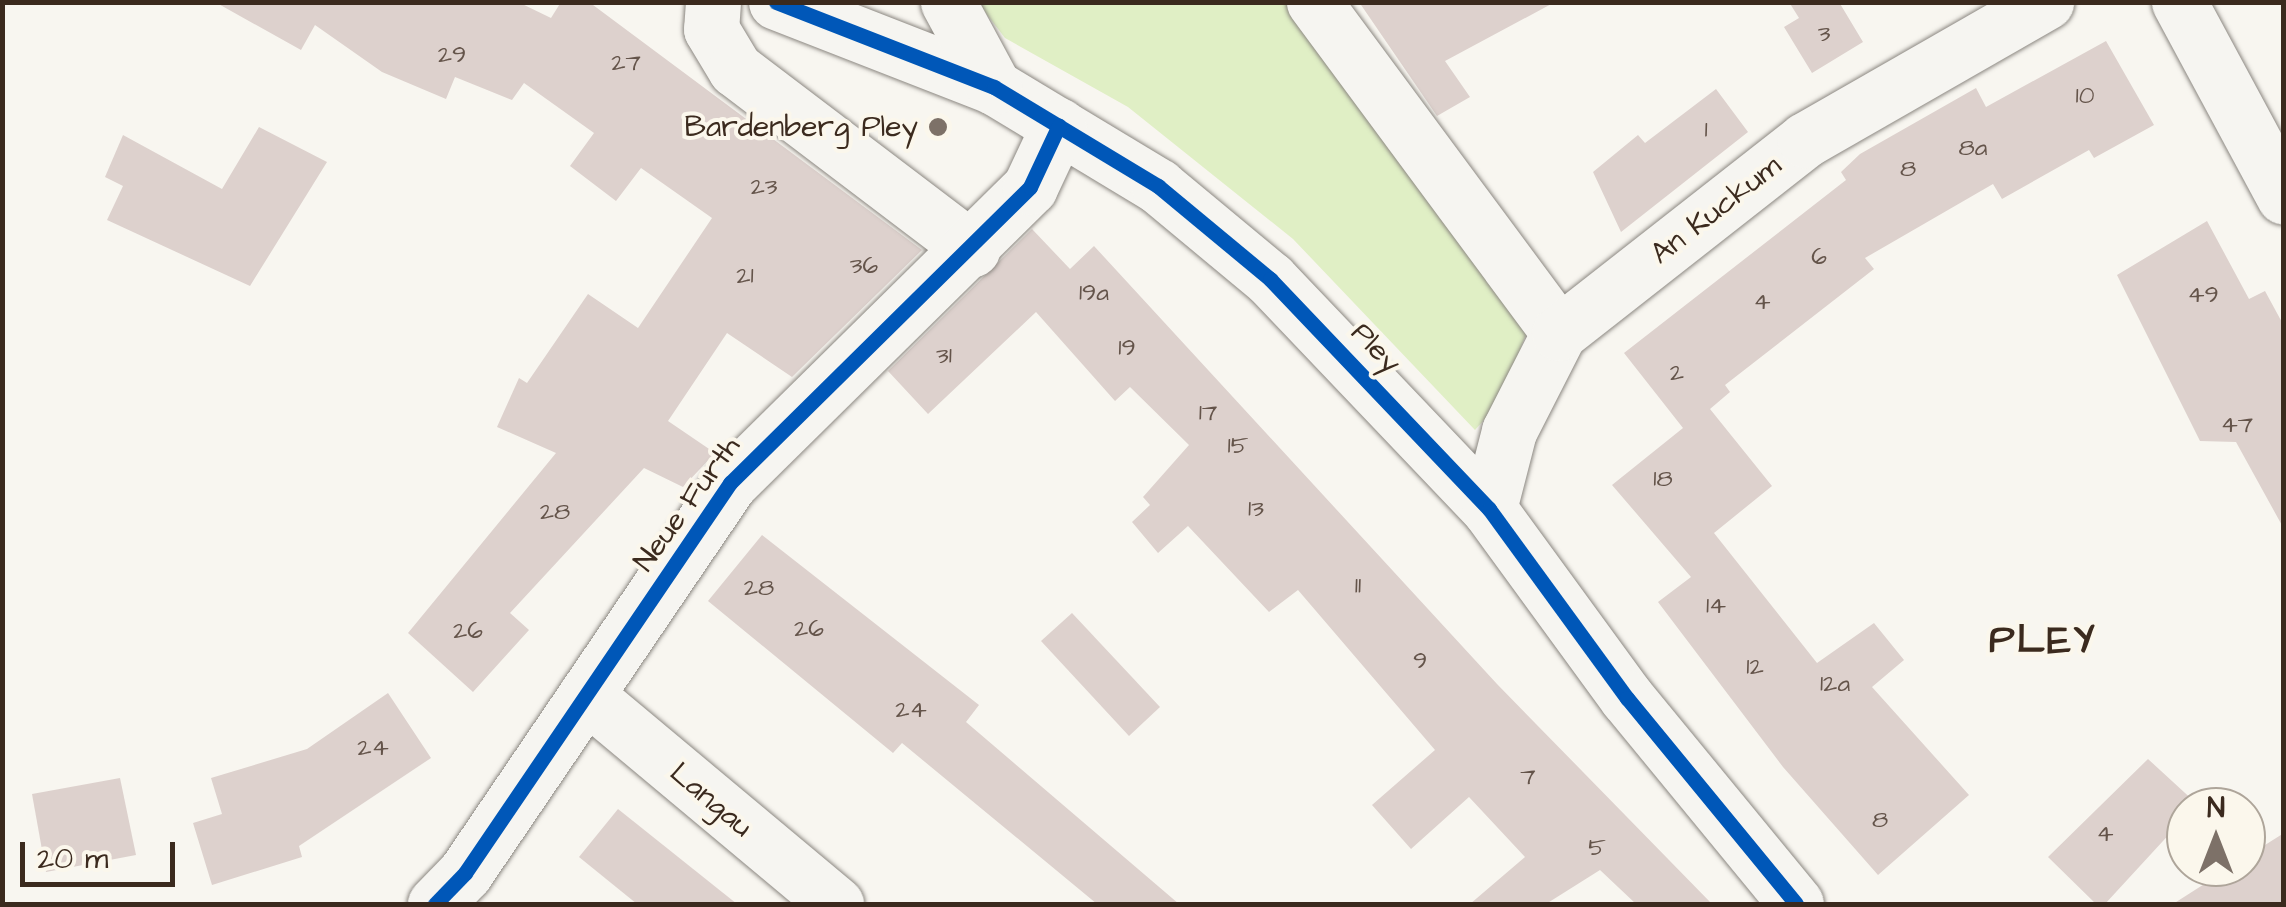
<!DOCTYPE html>
<html>
<head>
<meta charset="utf-8">
<style>
  body { margin:0 }
  #map { position:relative; width:2286px; height:907px; overflow:hidden; background:#f8f6f0; font-family:"Architects Daughter",sans-serif }
  div>[style] { position:absolute }
  .green>* { inset:0; background:#e0efc5 }
  .building>* { inset:0; background:#ddd1cd }
  .roads { filter:drop-shadow(0 0 2px #8b8781) drop-shadow(0 0 2px #8b8781) }
  .minor>* { height:55px; margin:-27.5px; padding:0 27.5px; transform-origin:27.5px; border-radius:27.5px; background:#f6f5f1 }
  .cycleway>* { height:15px; margin:-7.5px; padding:0 7.5px; transform-origin:7.5px; border-radius:7.5px; background:#0057b8 }
  .dots>* { width:28px; height:28px; translate:-50% -50%; box-sizing:border-box; border:5px solid #fbf7ec; border-radius:50% }
  span { translate:-50% -50%; white-space:nowrap; text-align:center; line-height:1.15; -webkit-text-stroke:8px #fbf7ec; paint-order:stroke }
  .number-label { font-size:25px; color:#64544a }
  .number-label span { -webkit-text-stroke-width:0 }
  .poi-label { font-size:30px; color:#3b2a1e }
  .right { translate:-100% -50%; text-align:right }
  .street-label { font-size:30px; color:#3b2a1e }
  .district-label { font-size:40px; color:#3b2a1e; font-weight:700; letter-spacing:2.5px }
  .frame { position:absolute; inset:0; border:5px solid #3b2a1e; pointer-events:none }
  .north { position:absolute; left:2166px; top:787px; width:100px; height:100px; box-sizing:border-box; background:#fbf7ec; border:2px solid #aea59a; border-radius:50%; rotate:0deg; font-size:28px; font-weight:700; line-height:40px; text-align:center; color:#3b2a1e }
  .north::after { content:''; display:block; margin:auto; width:35px; height:45px; background:#7d7168; clip-path:polygon(50% 0,100% 100%,50% 72%,0 100%) }
  .scale { position:absolute; left:20px; top:842px; width:155px; height:45px; box-sizing:border-box; border:5px solid #3b2a1e; border-top:0; padding-left:12px; font-size:30px; line-height:35px; white-space:nowrap; color:#3b2a1e; -webkit-text-stroke:8px #fbf7ec; paint-order:stroke }
</style>
</head>
<body>
<div id="map">
  <div class="green">
    <div style="clip-path:polygon(978px 3px,1296px 3px,1526px 334px,1501px 401px,1475px 430px,1293px 239px,1128px 107px,1005px 38px)"></div>
  </div>
  <div class="building">
    <div style="clip-path:polygon(215px 2px,518px 2px,551px 18px,561px 2px,589px 2px,922px 250px,792px 377px,727px 333px,668px 421px,715px 453px,683px 487px,644px 468px,510px 613px,529px 630px,473px 692px,408px 633px,556px 453px,497px 427px,519px 378px,527px 383px,588px 294px,638px 328px,712px 218px,641px 168px,616px 201px,570px 166px,594px 133px,524px 83px,512px 100px,455px 77px,446px 99px,382px 72px,315px 25px,301px 50px)"></div>
    <div style="clip-path:polygon(1359px 2px,1555px 2px,1445px 61px,1470px 97px,1437px 116px)"></div>
    <div style="clip-path:polygon(1789px 2px,1839px 2px,1863px 42px,1812px 73px,1784px 27px,1799px 18px)"></div>
    <div style="clip-path:polygon(2106px 41px,2154px 125px,2094px 158px,2089px 150px,2002px 199px,1993px 184px,1865px 258px,1874px 269px,1725px 385px,1730px 392px,1710px 409px,1772px 486px,1714px 533px,1817px 663px,1874px 623px,1904px 660px,1872px 687px,1969px 795px,1878px 875px,1783px 767px,1658px 602px,1691px 577px,1612px 485px,1683px 428px,1624px 353px,1846px 180px,1841px 172px,1860px 154px,1976px 88px,1986px 107px)"></div>
    <div style="clip-path:polygon(1716px 89px,1748px 132px,1621px 232px,1593px 172px,1638px 135px,1645px 143px)"></div>
    <div style="clip-path:polygon(259px 127px,327px 162px,250px 286px,107px 220px,123px 186px,105px 177px,123px 135px,222px 189px)"></div>
    <div style="clip-path:polygon(2207px 221px,2249px 299px,2265px 291px,2284px 326px,2284px 529px,2236px 442px,2200px 441px,2117px 275px)"></div>
    <div style="clip-path:polygon(1032px 229px,1070px 269px,1094px 246px,1497px 684px,1712px 904px,1636px 904px,1600px 870px,1546px 904px,1470px 904px,1525px 857px,1469px 797px,1411px 849px,1372px 805px,1435px 750px,1298px 590px,1269px 612px,1188px 526px,1158px 553px,1132px 522px,1150px 505px,1143px 497px,1189px 445px,1130px 387px,1115px 401px,1036px 312px,928px 414px,888px 371px)"></div>
    <div style="clip-path:polygon(762px 535px,979px 705px,966px 722px,1179px 904px,1097px 904px,902px 743px,893px 753px,708px 601px)"></div>
    <div style="clip-path:polygon(1072px 613px,1160px 707px,1129px 736px,1041px 641px)"></div>
    <div style="clip-path:polygon(388px 693px,431px 758px,299px 846px,302px 857px,212px 885px,193px 823px,222px 814px,211px 778px,307px 749px)"></div>
    <div style="clip-path:polygon(2148px 759px,2197px 804px,2186px 807px,2186px 816px,2105px 904px,2096px 904px,2048px 857px)"></div>
    <div style="clip-path:polygon(120px 778px,136px 855px,46px 872px,32px 794px)"></div>
    <div style="clip-path:polygon(618px 809px,737px 904px,637px 904px,579px 857px)"></div>
    <div style="clip-path:polygon(2284px 833px,2284px 904px,2173px 904px,2231px 867px,2246px 867px,2246px 857px)"></div>
  </div>
  <div class="roads">
    <div class="minor">
      <div style="left:713px;top:2px;width:27px;rotate:94deg"></div>
      <div style="left:711px;top:29px;width:47px;rotate:59deg"></div>
      <div style="left:735px;top:69px;width:298px;rotate:37.2deg"></div>
      <div style="left:776px;top:2px;width:234px;rotate:21.3deg"></div>
      <div style="left:994px;top:87px;width:192px;rotate:31.1deg"></div>
      <div style="left:1158px;top:186px;width:146px;rotate:39.7deg"></div>
      <div style="left:1270px;top:279px;width:318px;rotate:46.4deg"></div>
      <div style="left:1489px;top:509px;width:234px;rotate:53.9deg"></div>
      <div style="left:1627px;top:698px;width:266px;rotate:50.6deg"></div>
      <div style="left:948px;top:2px;width:97px;rotate:61.6deg"></div>
      <div style="left:1314px;top:2px;width:412px;rotate:53.5deg"></div>
      <div style="left:2179px;top:2px;width:221px;rotate:61.7deg"></div>
      <div style="left:1489px;top:509px;width:81px;rotate:-75.6deg"></div>
      <div style="left:1509px;top:431px;width:110px;rotate:-63deg"></div>
      <div style="left:1559px;top:333px;width:313px;rotate:-38.1deg"></div>
      <div style="left:1805px;top:140px;width:278px;rotate:-29.8deg"></div>
      <div style="left:586px;top:695px;width:326px;rotate:39.9deg"></div>
      <div style="left:435px;top:904px;width:43px;rotate:-45.9deg"></div>
      <div style="left:465px;top:873px;width:472px;rotate:-55.8deg"></div>
      <div style="left:730px;top:483px;width:421px;rotate:-44.6deg"></div>
      <div style="left:1030px;top:187px;width:68px;rotate:-64.9deg"></div>
    </div>
  </div>
  <div class="cycleway">
    <div style="left:776px;top:2px;width:234px;rotate:21.3deg"></div>
    <div style="left:994px;top:87px;width:192px;rotate:31.1deg"></div>
    <div style="left:1158px;top:186px;width:146px;rotate:39.7deg"></div>
    <div style="left:1270px;top:279px;width:318px;rotate:46.4deg"></div>
    <div style="left:1489px;top:509px;width:234px;rotate:53.9deg"></div>
    <div style="left:1627px;top:698px;width:266px;rotate:50.6deg"></div>
    <div style="left:435px;top:904px;width:43px;rotate:-45.9deg"></div>
    <div style="left:465px;top:873px;width:472px;rotate:-55.8deg"></div>
    <div style="left:730px;top:483px;width:421px;rotate:-44.6deg"></div>
    <div style="left:1030px;top:187px;width:68px;rotate:-64.9deg"></div>
  </div>
  <div class="dots">
    <div style="left:938px;top:127px;background:#7d7168"></div>
  </div>
  <div class="number-label">
    <span style="left:1824px;top:34px">3</span>
    <span style="left:452px;top:55px">29</span>
    <span style="left:626px;top:63px">27</span>
    <span style="left:2085px;top:96px">10</span>
    <span style="left:1706px;top:130px">1</span>
    <span style="left:1973px;top:148px">8a</span>
    <span style="left:1908px;top:169px">8</span>
    <span style="left:764px;top:187px">23</span>
    <span style="left:1819px;top:257px">6</span>
    <span style="left:864px;top:266px">36</span>
    <span style="left:745px;top:276px">21</span>
    <span style="left:1094px;top:293px">19a</span>
    <span style="left:2203px;top:295px">49</span>
    <span style="left:1762px;top:302px">4</span>
    <span style="left:1127px;top:348px">19</span>
    <span style="left:944px;top:356px">31</span>
    <span style="left:1677px;top:373px">2</span>
    <span style="left:1208px;top:413px">17</span>
    <span style="left:2237px;top:425px">47</span>
    <span style="left:1238px;top:446px">15</span>
    <span style="left:1663px;top:479px">18</span>
    <span style="left:1256px;top:509px">13</span>
    <span style="left:555px;top:512px">28</span>
    <span style="left:1358px;top:586px">11</span>
    <span style="left:759px;top:588px">28</span>
    <span style="left:1716px;top:606px">14</span>
    <span style="left:809px;top:629px">26</span>
    <span style="left:468px;top:631px">26</span>
    <span style="left:1420px;top:661px">9</span>
    <span style="left:1755px;top:667px">12</span>
    <span style="left:1835px;top:684px">12a</span>
    <span style="left:911px;top:710px">24</span>
    <span style="left:373px;top:748px">24</span>
    <span style="left:1528px;top:777px">7</span>
    <span style="left:1880px;top:820px">8</span>
    <span style="left:2105px;top:834px">4</span>
    <span style="left:1597px;top:848px">5</span>
  </div>
  <div class="poi-label">
    <span class="right" style="left:918px;top:127px">Bardenberg Pley</span>
  </div>
  <div class="street-label">
    <span style="left:1716px;top:210px;rotate:-38deg">An Kuckum</span>
    <span style="left:1376px;top:348px;rotate:46deg">Pley</span>
    <span style="left:687px;top:504px;rotate:-54deg">Neue Furth</span>
    <span style="left:711px;top:800px;rotate:40deg">Langau</span>
  </div>
  <div class="district-label">
    <span style="left:2043px;top:641px">PLEY</span>
  </div>
  <div class="frame"></div>
  <div class="north">N</div>
  <div class="scale">20 m</div>
</div>
</body>
</html>
